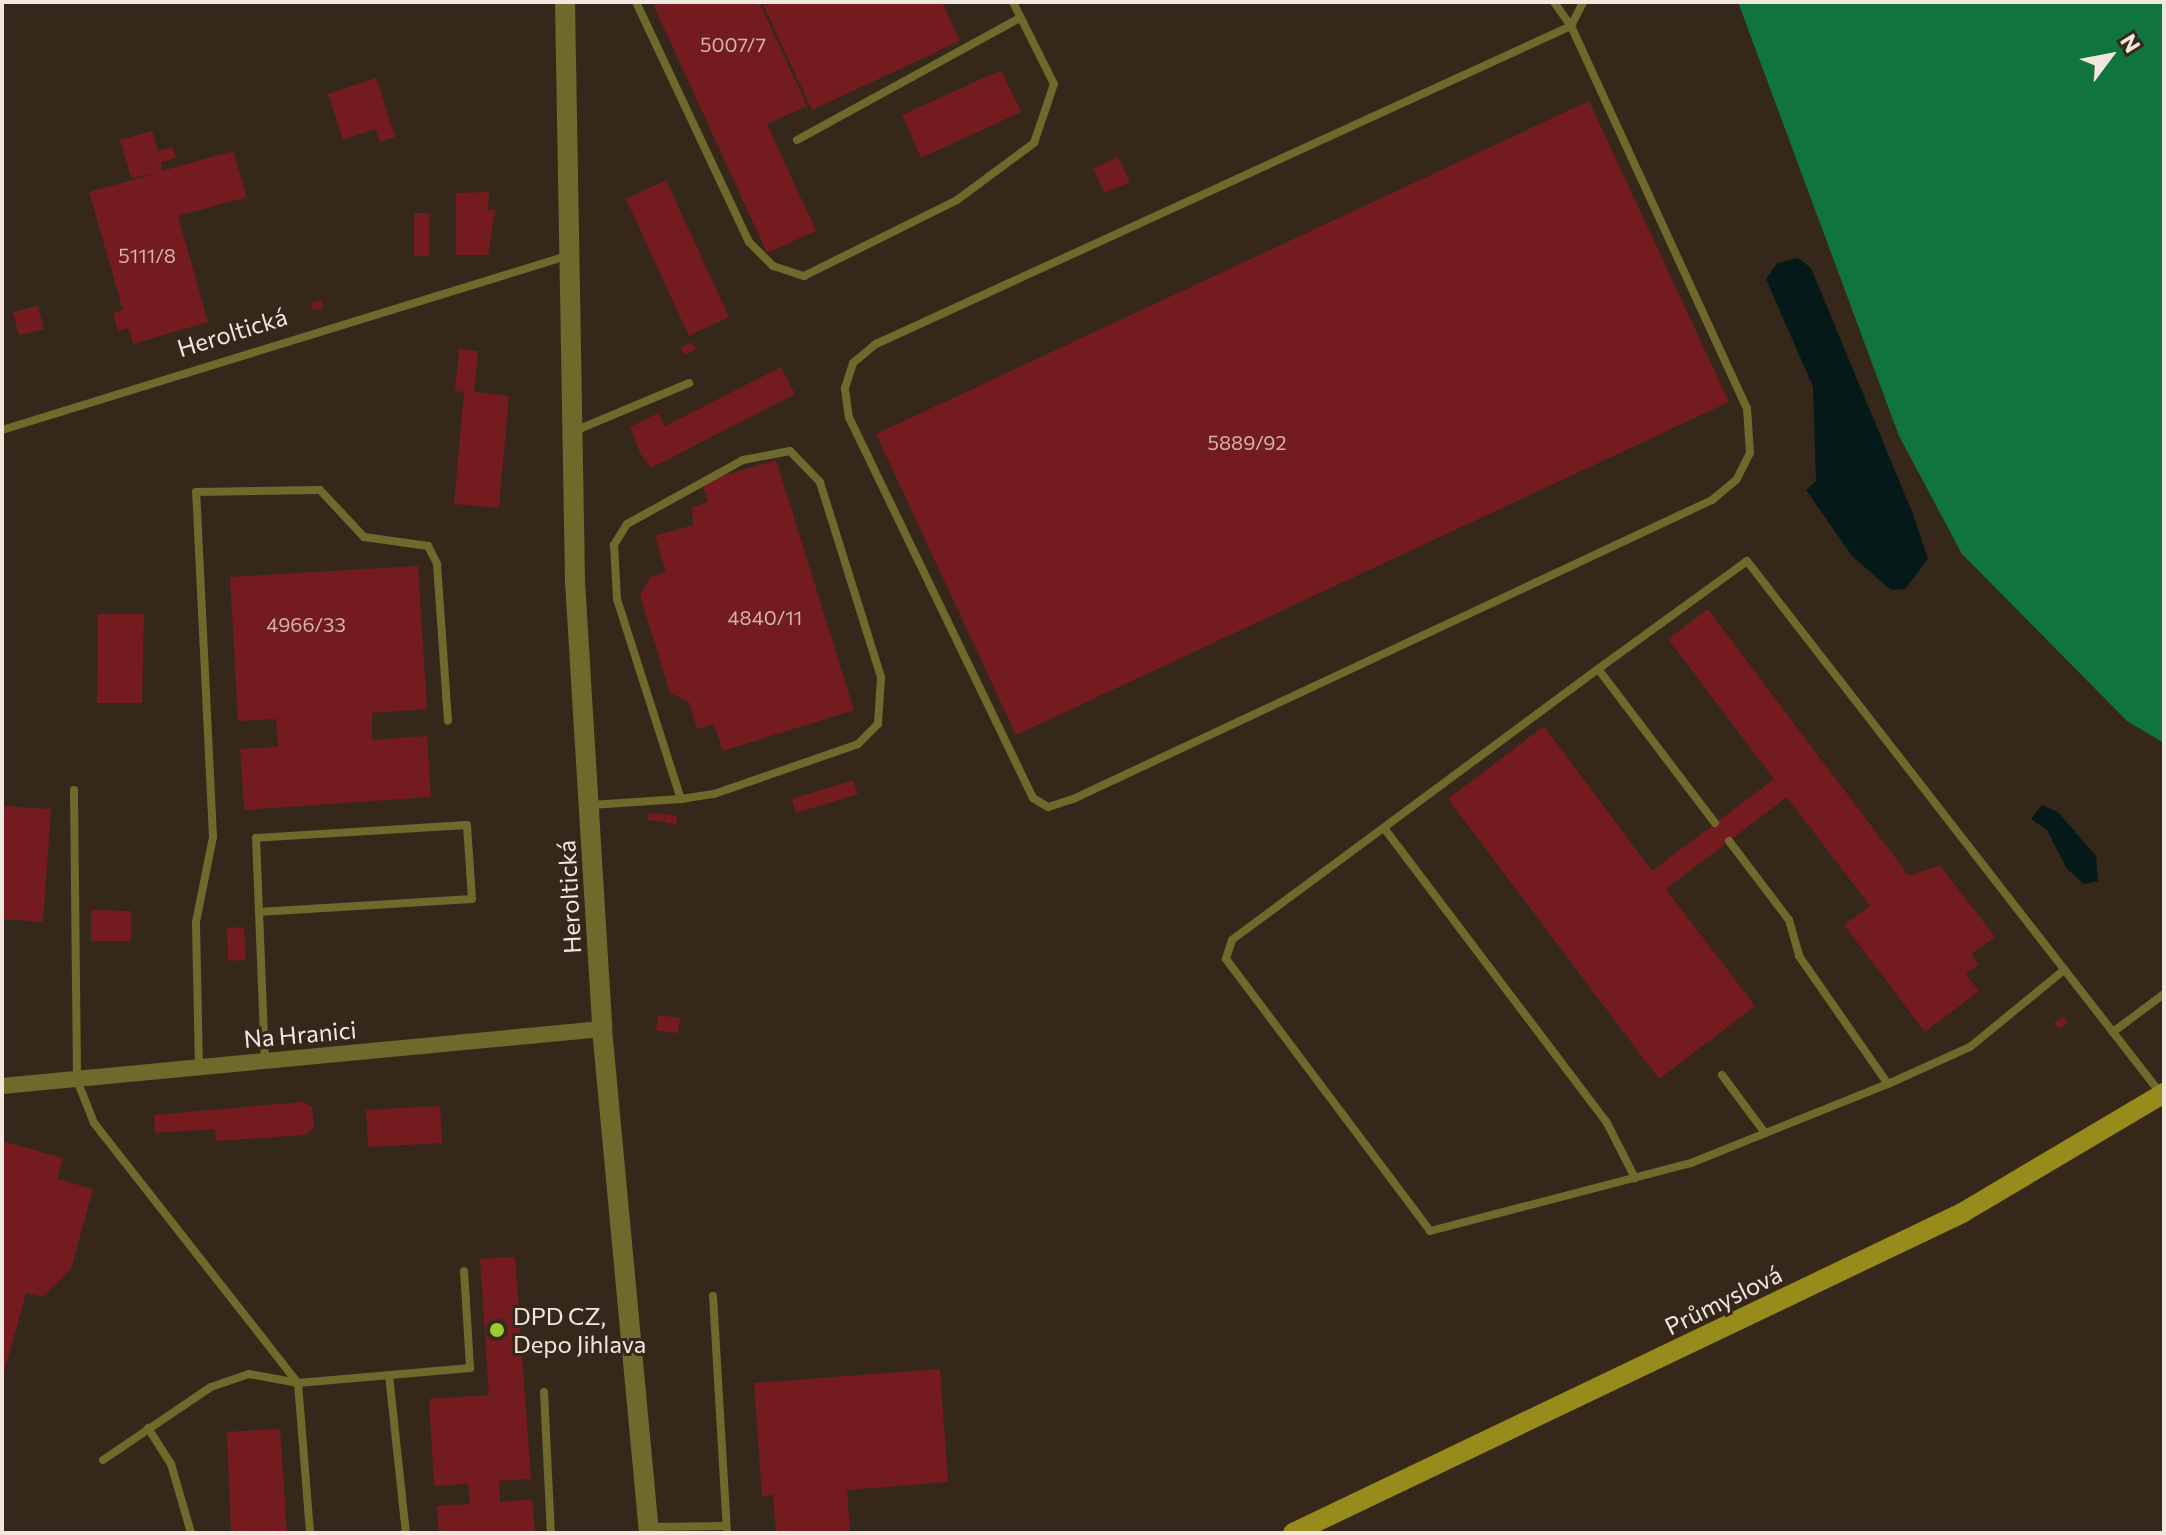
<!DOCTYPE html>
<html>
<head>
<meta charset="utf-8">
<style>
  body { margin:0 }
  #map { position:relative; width:2166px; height:1535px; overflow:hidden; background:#36271b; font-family:Commissioner,sans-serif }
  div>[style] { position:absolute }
  .forest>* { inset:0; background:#0f743d }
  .water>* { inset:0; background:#061919 }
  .building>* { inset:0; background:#741b1f }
  .service>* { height:8px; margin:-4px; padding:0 4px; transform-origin:4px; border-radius:4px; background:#6f692c }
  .minor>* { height:16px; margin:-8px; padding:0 8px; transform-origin:8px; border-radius:8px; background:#6f692c }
  .tertiary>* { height:20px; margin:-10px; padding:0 10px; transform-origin:10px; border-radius:10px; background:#6f692c }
  .secondary>* { height:20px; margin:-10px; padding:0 10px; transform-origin:10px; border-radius:10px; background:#968b1b }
  .dots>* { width:22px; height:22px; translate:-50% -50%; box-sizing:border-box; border:4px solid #36271b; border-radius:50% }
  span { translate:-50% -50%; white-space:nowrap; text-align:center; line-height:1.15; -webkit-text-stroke:6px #36271b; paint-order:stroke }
  .number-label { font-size:20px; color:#d2b4af }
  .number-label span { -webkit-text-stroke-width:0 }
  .street-label { font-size:24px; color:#f1e7df }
  .poi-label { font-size:24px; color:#f1e7df }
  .left { translate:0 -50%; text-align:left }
  .frame { position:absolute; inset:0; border:4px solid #f1e7df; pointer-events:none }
  .north { position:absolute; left:2070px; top:16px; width:80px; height:80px; -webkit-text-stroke:6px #36271b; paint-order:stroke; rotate:58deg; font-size:22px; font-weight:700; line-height:32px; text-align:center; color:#f1e7df }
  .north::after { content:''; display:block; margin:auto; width:28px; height:36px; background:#f1e7df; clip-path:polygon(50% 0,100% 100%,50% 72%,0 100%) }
</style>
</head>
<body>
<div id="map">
  <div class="forest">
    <div style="clip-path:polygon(1738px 2px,2164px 2px,2164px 743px,2127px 721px,1962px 554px,1899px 436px)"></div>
  </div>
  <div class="water">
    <div style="clip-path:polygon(1798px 258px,1811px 268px,1913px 514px,1928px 559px,1905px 589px,1891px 590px,1852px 556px,1806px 490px,1816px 481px,1813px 387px,1766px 279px,1777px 263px)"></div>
    <div style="clip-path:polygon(2042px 805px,2058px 812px,2096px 856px,2098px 881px,2084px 884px,2067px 869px,2047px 830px,2031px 819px)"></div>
  </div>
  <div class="building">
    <div style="clip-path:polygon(652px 2px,759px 2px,807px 106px,767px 124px,816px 231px,767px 253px)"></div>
    <div style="clip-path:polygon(762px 2px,942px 2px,960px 41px,812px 110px)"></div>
    <div style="clip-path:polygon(1001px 70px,1021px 112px,921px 158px,902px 115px)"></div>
    <div style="clip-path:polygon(376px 78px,395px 137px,380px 142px,375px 129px,343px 140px,328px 94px)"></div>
    <div style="clip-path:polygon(1589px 101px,1729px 402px,1016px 735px,876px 434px)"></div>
    <div style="clip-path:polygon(152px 131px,158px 151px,172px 147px,176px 158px,161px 162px,162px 171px,233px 151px,247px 197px,178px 216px,208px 322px,133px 344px,128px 328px,118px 331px,113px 313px,123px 310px,89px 192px,157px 173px,131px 178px,120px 140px)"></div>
    <div style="clip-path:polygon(1118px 157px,1130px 182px,1105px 193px,1093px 169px)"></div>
    <div style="clip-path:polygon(666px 180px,729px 317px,689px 336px,626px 199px)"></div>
    <div style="clip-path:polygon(489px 192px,488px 210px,495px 210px,488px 255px,456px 255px,456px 193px)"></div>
    <div style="clip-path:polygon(414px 213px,429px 213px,429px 256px,414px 256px)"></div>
    <div style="clip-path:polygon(321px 300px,324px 308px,313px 311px,311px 303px)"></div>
    <div style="clip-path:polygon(38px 306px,44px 329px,19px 335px,13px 312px)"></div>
    <div style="clip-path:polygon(692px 342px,696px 349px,685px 355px,681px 348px)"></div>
    <div style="clip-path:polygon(459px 349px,478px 351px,474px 392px,509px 396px,499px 508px,454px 504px,464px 392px,455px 391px)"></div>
    <div style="clip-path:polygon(781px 367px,795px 394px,651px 468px,640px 453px,630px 427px,658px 413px,665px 426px)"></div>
    <div style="clip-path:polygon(776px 460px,854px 710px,723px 751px,714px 724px,697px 729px,689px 702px,670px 693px,640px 596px,650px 577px,666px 572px,655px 536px,693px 525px,692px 507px,708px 502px,702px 482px)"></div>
    <div style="clip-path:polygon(418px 566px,427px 709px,372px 713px,372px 740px,427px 736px,431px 797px,244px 810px,240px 749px,278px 747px,276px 719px,238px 721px,230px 577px)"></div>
    <div style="clip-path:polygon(1708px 609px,1909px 876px,1940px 865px,1995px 937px,1971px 954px,1979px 964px,1966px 974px,1979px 991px,1925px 1032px,1844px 925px,1870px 906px,1787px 797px,1666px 889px,1755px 1006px,1659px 1079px,1448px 799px,1544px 726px,1652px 871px,1774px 779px,1668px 639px)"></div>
    <div style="clip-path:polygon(98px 614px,144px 614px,142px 703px,97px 703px)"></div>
    <div style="clip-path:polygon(853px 780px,858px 794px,796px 813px,792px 799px)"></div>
    <div style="clip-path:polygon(3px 806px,51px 809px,43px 922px,2px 919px)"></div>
    <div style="clip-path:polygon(649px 813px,665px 814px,664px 822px,648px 820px)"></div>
    <div style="clip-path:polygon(666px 814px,677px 816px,676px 824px,665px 823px)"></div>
    <div style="clip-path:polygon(91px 910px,131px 911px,131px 941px,91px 941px)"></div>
    <div style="clip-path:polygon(244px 927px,246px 960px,228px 961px,227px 928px)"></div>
    <div style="clip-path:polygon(658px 1015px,680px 1018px,678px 1033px,656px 1031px)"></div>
    <div style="clip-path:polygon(2063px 1016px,2068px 1022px,2059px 1029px,2054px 1023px)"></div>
    <div style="clip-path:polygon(303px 1102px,312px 1107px,314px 1128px,305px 1135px,216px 1141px,215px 1129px,155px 1133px,154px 1115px)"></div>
    <div style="clip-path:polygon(440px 1106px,442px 1143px,368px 1147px,366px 1110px)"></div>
    <div style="clip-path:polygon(2px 1141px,63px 1158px,57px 1179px,93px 1189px,71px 1269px,42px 1297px,26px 1293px,3px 1376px)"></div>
    <div style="clip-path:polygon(515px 1257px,531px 1479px,499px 1481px,500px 1502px,532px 1499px,535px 1533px,439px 1533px,437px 1506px,470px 1504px,468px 1484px,434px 1486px,429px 1399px,489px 1395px,480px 1259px)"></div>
    <div style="clip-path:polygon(940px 1369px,948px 1482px,847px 1490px,850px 1533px,776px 1533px,773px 1495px,762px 1496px,754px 1383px)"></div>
    <div style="clip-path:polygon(280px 1429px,287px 1533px,231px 1533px,227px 1432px)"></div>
  </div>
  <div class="service">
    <div style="left:636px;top:2px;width:265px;rotate:64.8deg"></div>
    <div style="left:749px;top:242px;width:34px;rotate:45deg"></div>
    <div style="left:773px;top:266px;width:33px;rotate:18deg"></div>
    <div style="left:804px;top:276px;width:171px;rotate:-26.4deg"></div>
    <div style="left:957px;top:200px;width:96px;rotate:-36.5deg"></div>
    <div style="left:1034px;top:143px;width:62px;rotate:-71.3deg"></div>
    <div style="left:1054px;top:84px;width:92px;rotate:-116.6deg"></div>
    <div style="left:1554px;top:2px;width:29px;rotate:55deg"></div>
    <div style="left:1571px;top:26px;width:27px;rotate:-63deg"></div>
    <div style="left:1571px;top:26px;width:421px;rotate:65.3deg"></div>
    <div style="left:1747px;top:408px;width:45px;rotate:86.2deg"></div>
    <div style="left:1750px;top:453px;width:30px;rotate:117deg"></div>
    <div style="left:1736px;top:480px;width:31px;rotate:140deg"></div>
    <div style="left:1712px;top:500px;width:705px;rotate:154.92deg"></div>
    <div style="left:1073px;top:799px;width:26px;rotate:162deg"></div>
    <div style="left:1048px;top:807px;width:17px;rotate:-149deg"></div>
    <div style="left:1033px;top:798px;width:422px;rotate:-115.8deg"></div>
    <div style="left:849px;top:418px;width:30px;rotate:-98deg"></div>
    <div style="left:845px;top:388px;width:26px;rotate:-72deg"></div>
    <div style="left:853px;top:363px;width:30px;rotate:-40deg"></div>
    <div style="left:876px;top:344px;width:764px;rotate:-24.59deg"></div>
    <div style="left:797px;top:140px;width:254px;rotate:-28.7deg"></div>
    <div style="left:2px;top:430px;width:591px;rotate:-17.12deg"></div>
    <div style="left:572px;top:432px;width:127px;rotate:-22.7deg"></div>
    <div style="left:1598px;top:669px;width:455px;rotate:143.5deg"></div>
    <div style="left:1232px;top:940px;width:20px;rotate:108deg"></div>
    <div style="left:1226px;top:959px;width:340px;rotate:53.1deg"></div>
    <div style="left:1430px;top:1231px;width:270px;rotate:-14.6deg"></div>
    <div style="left:1691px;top:1163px;width:212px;rotate:-21.9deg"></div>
    <div style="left:74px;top:790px;width:290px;rotate:89.4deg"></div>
    <div style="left:77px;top:1080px;width:46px;rotate:68.4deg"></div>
    <div style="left:94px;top:1123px;width:330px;rotate:51.9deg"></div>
    <div style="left:298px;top:1383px;width:150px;rotate:85.4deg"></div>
    <div style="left:591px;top:805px;width:90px;rotate:-3.8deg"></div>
    <div style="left:681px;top:799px;width:33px;rotate:-9deg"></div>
    <div style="left:714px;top:794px;width:152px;rotate:-19.1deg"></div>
    <div style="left:858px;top:744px;width:28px;rotate:-45deg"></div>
    <div style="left:878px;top:724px;width:47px;rotate:-86.3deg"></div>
    <div style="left:881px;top:677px;width:204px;rotate:-107.4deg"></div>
    <div style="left:820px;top:482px;width:43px;rotate:-134.1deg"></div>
    <div style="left:790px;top:451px;width:48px;rotate:169.2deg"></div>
    <div style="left:743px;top:460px;width:132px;rotate:151.1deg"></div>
    <div style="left:627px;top:524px;width:25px;rotate:122deg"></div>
    <div style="left:614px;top:545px;width:54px;rotate:86.8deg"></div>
    <div style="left:617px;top:599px;width:210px;rotate:72.3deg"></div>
    <div style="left:1715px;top:823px;width:193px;rotate:-127.2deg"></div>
    <div style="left:1598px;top:669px;width:184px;rotate:-35.9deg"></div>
    <div style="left:1747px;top:561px;width:675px;rotate:52.16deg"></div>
    <div style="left:1384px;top:828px;width:370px;rotate:52.9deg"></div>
    <div style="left:1607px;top:1123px;width:62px;rotate:63deg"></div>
    <div style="left:1729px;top:841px;width:99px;rotate:52.8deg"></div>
    <div style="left:1789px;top:920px;width:37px;rotate:74deg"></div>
    <div style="left:1799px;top:956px;width:156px;rotate:55.2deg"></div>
    <div style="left:1888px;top:1084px;width:90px;rotate:-24.3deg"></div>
    <div style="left:1970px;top:1047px;width:122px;rotate:-39.3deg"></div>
    <div style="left:259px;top:912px;width:213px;rotate:-3.5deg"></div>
    <div style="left:472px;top:899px;width:74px;rotate:-93.9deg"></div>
    <div style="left:467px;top:825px;width:211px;rotate:176.5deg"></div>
    <div style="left:256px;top:838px;width:74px;rotate:87.7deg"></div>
    <div style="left:259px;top:912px;width:149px;rotate:87.7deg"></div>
    <div style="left:2113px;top:1032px;width:64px;rotate:-36.7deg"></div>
    <div style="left:199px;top:1068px;width:146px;rotate:-91.2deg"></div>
    <div style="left:196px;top:922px;width:87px;rotate:-78.7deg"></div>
    <div style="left:213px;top:837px;width:345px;rotate:-92.8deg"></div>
    <div style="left:196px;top:492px;width:124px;rotate:-0.9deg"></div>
    <div style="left:320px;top:490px;width:64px;rotate:46.9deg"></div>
    <div style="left:364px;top:537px;width:65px;rotate:8deg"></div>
    <div style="left:428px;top:546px;width:20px;rotate:63deg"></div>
    <div style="left:437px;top:564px;width:157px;rotate:86deg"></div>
    <div style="left:1722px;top:1075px;width:72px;rotate:53.4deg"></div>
    <div style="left:713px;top:1296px;width:237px;rotate:86.6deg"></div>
    <div style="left:389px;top:1375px;width:159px;rotate:83.9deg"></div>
    <div style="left:544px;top:1392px;width:141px;rotate:87.2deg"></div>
    <div style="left:148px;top:1428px;width:43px;rotate:57.4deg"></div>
    <div style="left:171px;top:1464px;width:72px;rotate:73.8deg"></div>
    <div style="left:103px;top:1460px;width:130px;rotate:-34.1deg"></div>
    <div style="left:211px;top:1387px;width:40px;rotate:-18.9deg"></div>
    <div style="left:249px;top:1374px;width:50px;rotate:10.4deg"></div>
    <div style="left:298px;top:1383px;width:173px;rotate:-5deg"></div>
    <div style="left:470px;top:1368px;width:97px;rotate:-93.5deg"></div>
    <div style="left:649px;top:1527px;width:77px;rotate:-0.7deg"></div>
  </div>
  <div class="minor">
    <div style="left:2px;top:1086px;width:603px;rotate:-5.43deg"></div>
  </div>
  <div class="tertiary">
    <div style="left:565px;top:2px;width:580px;rotate:89.01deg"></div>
    <div style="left:575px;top:582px;width:448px;rotate:86.5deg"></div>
    <div style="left:602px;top:1029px;width:506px;rotate:84.67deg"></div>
  </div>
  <div class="secondary">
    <div style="left:1293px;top:1533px;width:742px;rotate:-25.56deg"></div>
    <div style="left:1962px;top:1213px;width:235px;rotate:-30.7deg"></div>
  </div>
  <div class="dots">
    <div style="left:497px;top:1330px;background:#9dca31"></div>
  </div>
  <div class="number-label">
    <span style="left:733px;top:44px">5007/7</span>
    <span style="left:147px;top:255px">5111/8</span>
    <span style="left:1247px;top:442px">5889/92</span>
    <span style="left:765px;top:617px">4840/11</span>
    <span style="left:306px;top:624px">4966/33</span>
  </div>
  <div class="street-label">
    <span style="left:232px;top:332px;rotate:-17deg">Heroltická</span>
    <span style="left:569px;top:897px;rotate:-93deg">Heroltická</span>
    <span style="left:300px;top:1034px;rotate:-5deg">Na Hranici</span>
    <span style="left:1723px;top:1300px;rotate:-26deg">Průmyslová</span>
  </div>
  <div class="poi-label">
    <span class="left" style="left:513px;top:1330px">DPD CZ,<br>Depo Jihlava</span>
  </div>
  <div class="frame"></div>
  <div class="north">N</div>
</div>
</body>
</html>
